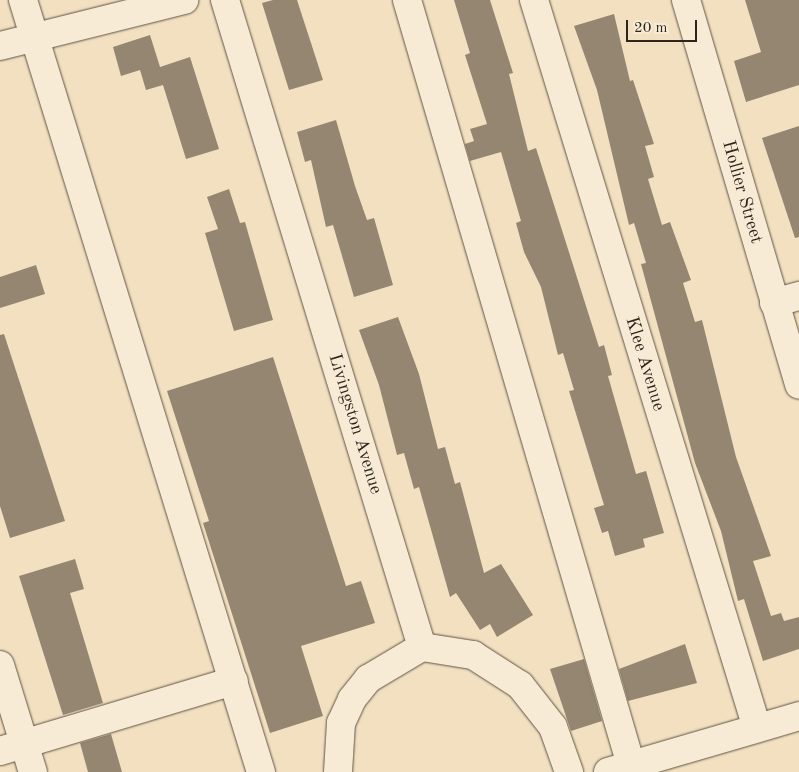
<!DOCTYPE html>
<html>
<head>
<meta charset="utf-8">
<style>
  body { margin:0 }
  #map { position:relative; width:799px; height:772px; overflow:hidden; background:#f2e0c0; font-family:"Old Standard TT",serif }
  div>[style] { position:absolute }
  .building>* { inset:0; background:#948671 }
  .roads { filter:drop-shadow(0 0 1px #5f5344) drop-shadow(0 0 1px #5f5344) }
  .minor>* { height:28px; margin:-14px; padding:0 14px; transform-origin:14px; border-radius:14px; background:#f7ebd6 }
  span { translate:-50% -50%; white-space:nowrap; text-align:center; line-height:1.15; -webkit-text-stroke:4.5px #f7ebd6; paint-order:stroke }
  .street-label { font-size:18px; color:#2e241b }
  .scale { position:absolute; left:626px; top:20px; width:71px; height:22px; box-sizing:border-box; border:2px solid #2e241b; border-top:0; padding-left:6px; font-size:15px; line-height:18px; white-space:nowrap; color:#2e241b; -webkit-text-stroke:4px #f7ebd6; paint-order:stroke }
</style>
</head>
<body>
<div id="map">
  <div class="building">
    <div style="clip-path:polygon(273px 0,297px 0,323px 80px,289px 90px,262px 3px)"></div>
    <div style="clip-path:polygon(454px 0,490px 0,513px 73px,509px 74px,528px 151px,536px 148px,599px 347px,604px 345px,612px 375px,608px 376px,636px 474px,646px 471px,664px 533px,643px 539px,645px 547px,615px 556px,608px 531px,602px 533px,594px 508px,604px 505px,569px 391px,574px 390px,563px 353px,558px 355px,541px 287px,524px 252px,516px 223px,521px 221px,501px 152px,470px 161px,465px 144px,474px 141px,470px 129px,487px 124px,465px 55px,470px 53px)"></div>
    <div style="clip-path:polygon(745px 0,799px 0,799px 85px,746px 102px,734px 61px,761px 52px)"></div>
    <div style="clip-path:polygon(614px 14px,630px 81px,633px 80px,654px 144px,645px 146px,654px 177px,648px 179px,662px 225px,670px 222px,691px 280px,683px 283px,695px 322px,702px 320px,736px 457px,771px 556px,753px 561px,771px 616px,781px 613px,784px 621px,799px 617px,799px 649px,763px 661px,744px 599px,738px 601px,721px 531px,695px 463px,641px 264px,646px 263px,634px 223px,629px 225px,597px 90px,574px 26px)"></div>
    <div style="clip-path:polygon(150px 35px,160px 67px,190px 57px,219px 149px,186px 159px,163px 85px,146px 90px,140px 70px,121px 76px,113px 47px)"></div>
    <div style="clip-path:polygon(336px 120px,355px 186px,367px 220px,374px 218px,393px 285px,354px 297px,333px 225px,326px 227px,311px 160px,305px 162px,297px 132px)"></div>
    <div style="clip-path:polygon(799px 126px,799px 237px,795px 238px,762px 138px)"></div>
    <div style="clip-path:polygon(229px 189px,240px 223px,245px 222px,273px 320px,234px 331px,205px 233px,218px 229px,207px 197px)"></div>
    <div style="clip-path:polygon(36px 265px,45px 294px,0 308px,0 277px)"></div>
    <div style="clip-path:polygon(398px 317px,419px 374px,438px 449px,445px 447px,455px 484px,460px 482px,484px 573px,501px 564px,533px 615px,497px 637px,490px 624px,480px 630px,456px 593px,450px 597px,419px 487px,414px 489px,404px 453px,397px 455px,379px 385px,359px 330px)"></div>
    <div style="clip-path:polygon(4px 334px,65px 521px,10px 538px,0 506px,0 335px)"></div>
    <div style="clip-path:polygon(273px 357px,346px 586px,361px 581px,375px 623px,301px 646px,323px 716px,270px 733px,203px 523px,209px 521px,167px 391px)"></div>
    <div style="clip-path:polygon(75px 559px,84px 589px,70px 593px,103px 703px,63px 715px,19px 576px)"></div>
    <div style="clip-path:polygon(685px 644px,697px 683px,628px 701px,619px 669px)"></div>
    <div style="clip-path:polygon(584px 659px,602px 721px,571px 731px,550px 669px)"></div>
    <div style="clip-path:polygon(111px 734px,122px 772px,88px 772px,80px 743px)"></div>
  </div>
  <div class="roads">
    <div class="minor">
      <div style="left:23px;top:0;width:808px;rotate:72.87deg"></div>
      <div style="left:225px;top:0;width:676px;rotate:73.07deg"></div>
      <div style="left:407px;top:0;width:804px;rotate:73.68deg"></div>
      <div style="left:534px;top:0;width:761px;rotate:72.97deg"></div>
      <div style="left:686px;top:0;width:401px;rotate:73.6deg"></div>
      <div style="left:0;top:46px;width:190px;rotate:-14deg"></div>
      <div style="left:774px;top:303px;width:26px;rotate:-16deg"></div>
      <div style="left:0;top:665px;width:112px;rotate:72.9deg"></div>
      <div style="left:0;top:751px;width:244px;rotate:-16.7deg"></div>
      <div style="left:338px;top:772px;width:49px;rotate:-86.5deg"></div>
      <div style="left:341px;top:723px;width:26px;rotate:-65deg"></div>
      <div style="left:352px;top:699px;width:26px;rotate:-51deg"></div>
      <div style="left:368px;top:679px;width:63px;rotate:-30.7deg"></div>
      <div style="left:422px;top:647px;width:52px;rotate:8.9deg"></div>
      <div style="left:473px;top:655px;width:56px;rotate:32.6deg"></div>
      <div style="left:520px;top:685px;width:53px;rotate:51.8deg"></div>
      <div style="left:553px;top:727px;width:48px;rotate:70.4deg"></div>
      <div style="left:608px;top:772px;width:199px;rotate:-16.3deg"></div>
    </div>
  </div>
  <div class="street-label">
    <span style="left:742px;top:192px;rotate:74deg">Hollier Street</span>
    <span style="left:645px;top:364px;rotate:73deg">Klee Avenue</span>
    <span style="left:355px;top:424px;rotate:73deg">Livingston Avenue</span>
  </div>
  <div class="scale">20 m</div>
</div>
</body>
</html>
